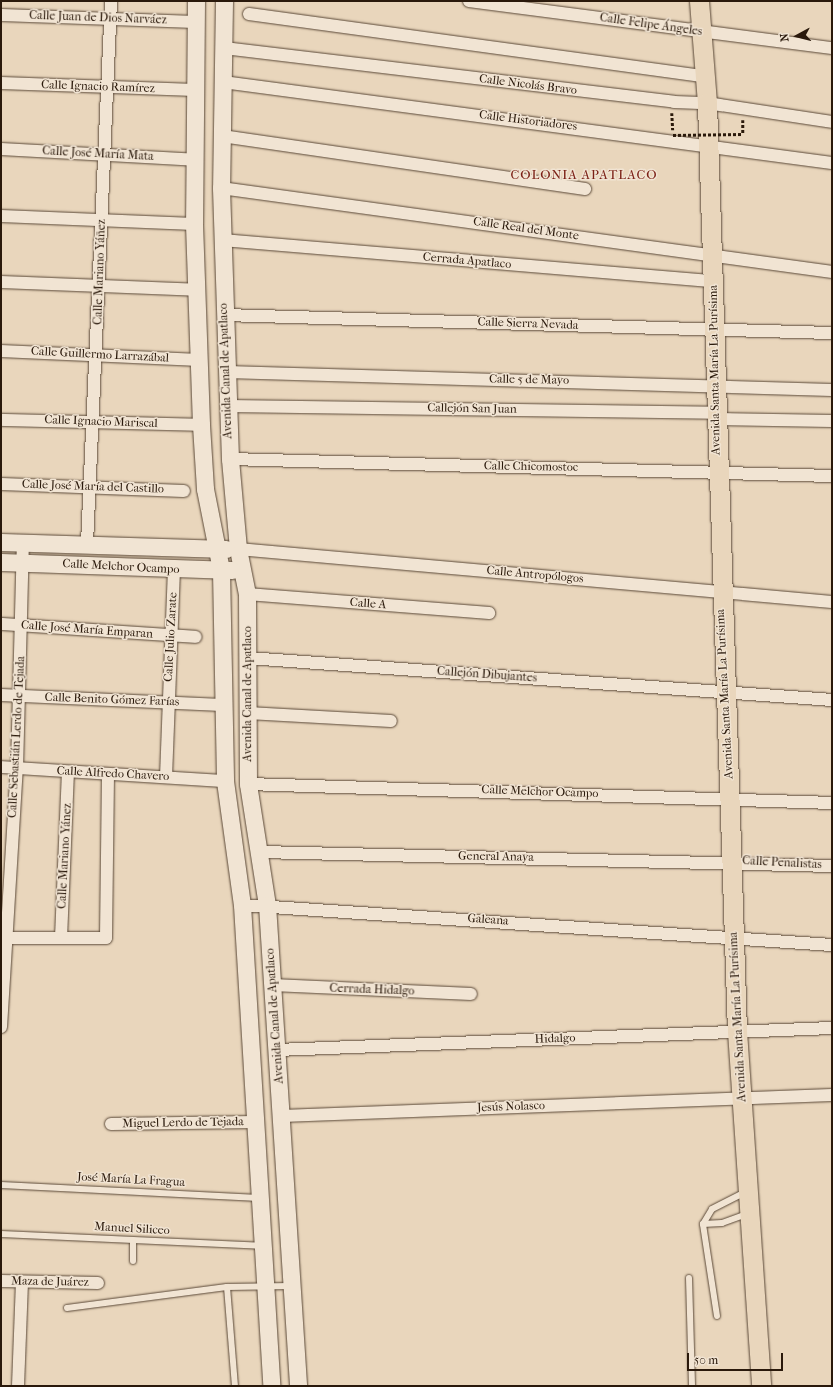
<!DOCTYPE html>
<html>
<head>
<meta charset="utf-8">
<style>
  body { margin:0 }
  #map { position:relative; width:833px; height:1387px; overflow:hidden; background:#e9d6bc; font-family:"IM FELL French Canon",serif }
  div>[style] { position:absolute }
  .path>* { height:2.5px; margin-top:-1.25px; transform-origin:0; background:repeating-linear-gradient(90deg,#2a190b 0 3px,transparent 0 5px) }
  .roads { filter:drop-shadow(0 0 1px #5a4837) drop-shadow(0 0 1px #5a4837) }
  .lane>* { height:6px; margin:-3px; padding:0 3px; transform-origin:3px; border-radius:3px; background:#f1e4d3 }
  .street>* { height:12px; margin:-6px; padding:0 6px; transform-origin:6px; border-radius:6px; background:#f1e4d3 }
  .secondary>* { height:17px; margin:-8.5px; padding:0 8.5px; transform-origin:8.5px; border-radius:8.5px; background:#f1e4d3 }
  .primary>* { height:19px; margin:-9.5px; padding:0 9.5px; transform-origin:9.5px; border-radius:9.5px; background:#e9d6bc }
  .path-bridge>* { height:2.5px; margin-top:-1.25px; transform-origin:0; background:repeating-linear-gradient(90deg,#2a190b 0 3px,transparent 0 5px) }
  span { translate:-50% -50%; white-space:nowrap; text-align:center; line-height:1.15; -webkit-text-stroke:3px #f1e4d3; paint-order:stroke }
  .street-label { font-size:12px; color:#2a190b }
  .neighbourhood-label { font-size:13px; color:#7a1f14; letter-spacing:1px }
  .frame { position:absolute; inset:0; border:2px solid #2a190b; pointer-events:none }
  .north { position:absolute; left:777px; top:16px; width:40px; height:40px; -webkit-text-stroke:3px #f1e4d3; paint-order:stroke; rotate:263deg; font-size:11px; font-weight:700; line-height:16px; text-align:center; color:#2a190b }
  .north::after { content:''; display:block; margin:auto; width:14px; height:18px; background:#2a190b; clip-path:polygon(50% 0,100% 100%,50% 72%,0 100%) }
  .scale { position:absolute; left:687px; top:1353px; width:96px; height:18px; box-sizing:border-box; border:2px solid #2a190b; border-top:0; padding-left:5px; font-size:12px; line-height:14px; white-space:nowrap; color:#2a190b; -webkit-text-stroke:3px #f1e4d3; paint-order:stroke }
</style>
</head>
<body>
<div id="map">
  <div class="path">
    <div style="left:672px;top:113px;width:17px;rotate:87deg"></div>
    <div style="left:743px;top:120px;width:14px;rotate:90deg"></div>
  </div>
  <div class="roads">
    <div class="lane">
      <div style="left:1px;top:1185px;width:258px;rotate:2.9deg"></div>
      <div style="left:703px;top:1224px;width:19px;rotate:-3deg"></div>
      <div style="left:722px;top:1223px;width:27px;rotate:-20deg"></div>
      <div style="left:1px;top:1234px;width:260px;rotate:2.6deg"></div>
      <div style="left:133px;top:1261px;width:20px;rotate:-90deg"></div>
      <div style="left:689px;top:1278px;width:108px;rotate:88.4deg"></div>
      <div style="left:227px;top:1287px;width:99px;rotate:85.4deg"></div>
      <div style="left:67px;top:1308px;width:161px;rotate:-7.5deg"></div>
      <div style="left:227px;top:1287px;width:63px;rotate:-0.9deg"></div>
      <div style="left:717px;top:1316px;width:93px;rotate:-98.7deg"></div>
      <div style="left:703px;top:1224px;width:17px;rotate:-59deg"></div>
      <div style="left:712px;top:1209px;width:37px;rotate:-27deg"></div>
    </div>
    <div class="street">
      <div style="left:469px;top:1px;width:366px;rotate:7.4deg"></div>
      <div style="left:249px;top:14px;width:459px;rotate:7.8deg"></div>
      <div style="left:1px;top:15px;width:195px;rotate:2.1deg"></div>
      <div style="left:224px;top:48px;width:453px;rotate:6.8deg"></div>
      <div style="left:674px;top:102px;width:33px;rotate:2deg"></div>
      <div style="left:707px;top:103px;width:126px;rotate:8.6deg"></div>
      <div style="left:223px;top:82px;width:614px;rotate:7.58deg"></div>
      <div style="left:1px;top:83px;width:194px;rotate:2.1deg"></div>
      <div style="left:222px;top:136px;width:367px;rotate:8.3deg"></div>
      <div style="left:1px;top:149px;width:194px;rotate:3.2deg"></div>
      <div style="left:221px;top:188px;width:617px;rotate:7.83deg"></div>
      <div style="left:1px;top:216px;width:193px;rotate:2.4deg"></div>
      <div style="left:222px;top:240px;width:493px;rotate:4.8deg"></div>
      <div style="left:1px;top:282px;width:195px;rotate:2.3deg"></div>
      <div style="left:224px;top:315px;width:608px;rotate:1.7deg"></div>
      <div style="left:1px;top:351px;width:198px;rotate:2.6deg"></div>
      <div style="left:227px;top:372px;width:605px;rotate:1.7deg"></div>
      <div style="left:228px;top:406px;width:487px;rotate:0.8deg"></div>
      <div style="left:716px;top:419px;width:116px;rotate:1deg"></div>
      <div style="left:1px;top:420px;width:200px;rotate:1.4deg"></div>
      <div style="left:230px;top:459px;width:602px;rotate:1.62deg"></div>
      <div style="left:1px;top:484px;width:183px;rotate:2.2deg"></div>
      <div style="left:87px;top:544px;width:544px;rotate:-87.47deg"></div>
      <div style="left:238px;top:549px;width:596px;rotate:5.1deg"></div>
      <div style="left:247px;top:594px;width:243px;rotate:4.5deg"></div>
      <div style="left:1px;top:624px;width:195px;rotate:3.8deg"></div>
      <div style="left:248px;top:658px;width:586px;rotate:4.11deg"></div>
      <div style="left:1px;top:695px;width:221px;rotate:2.6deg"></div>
      <div style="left:248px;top:713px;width:143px;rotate:3.2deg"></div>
      <div style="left:1px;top:767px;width:224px;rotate:3.6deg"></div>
      <div style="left:166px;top:777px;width:207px;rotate:-87.8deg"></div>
      <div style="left:248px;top:784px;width:584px;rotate:1.86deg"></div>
      <div style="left:260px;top:852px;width:572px;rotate:1.4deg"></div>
      <div style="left:242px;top:905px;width:591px;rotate:3.88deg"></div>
      <div style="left:5px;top:938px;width:101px"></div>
      <div style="left:106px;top:938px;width:163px;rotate:-89.3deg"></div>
      <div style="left:61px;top:938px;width:164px;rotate:-87.6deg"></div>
      <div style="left:273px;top:985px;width:198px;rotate:2.6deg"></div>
      <div style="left:1px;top:1027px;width:259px;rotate:-86.5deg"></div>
      <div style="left:17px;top:768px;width:225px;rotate:-88.5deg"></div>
      <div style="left:277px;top:1050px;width:555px;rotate:-2.27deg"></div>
      <div style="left:282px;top:1116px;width:550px;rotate:-2.19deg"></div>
      <div style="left:111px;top:1124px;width:144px;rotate:-0.8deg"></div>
      <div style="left:1px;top:1281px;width:97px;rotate:1.2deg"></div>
      <div style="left:18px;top:1386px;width:104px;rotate:-87.8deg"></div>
    </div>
    <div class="secondary">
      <div style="left:196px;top:1px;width:223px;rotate:90.5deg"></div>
      <div style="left:194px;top:224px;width:201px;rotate:88deg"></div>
      <div style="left:201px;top:425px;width:64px;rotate:86.4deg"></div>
      <div style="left:205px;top:489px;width:83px;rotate:78.8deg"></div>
      <div style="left:221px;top:570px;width:211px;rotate:88.9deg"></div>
      <div style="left:225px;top:781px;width:125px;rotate:82.2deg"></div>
      <div style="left:242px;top:905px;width:482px;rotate:86.5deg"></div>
      <div style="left:224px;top:1px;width:187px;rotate:90.9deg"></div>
      <div style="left:221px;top:188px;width:271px;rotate:88.1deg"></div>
      <div style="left:230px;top:459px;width:90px;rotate:84.9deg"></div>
      <div style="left:238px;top:549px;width:46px;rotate:78.7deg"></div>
      <div style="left:247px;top:594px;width:190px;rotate:89.7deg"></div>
      <div style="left:248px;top:784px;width:122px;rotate:81.1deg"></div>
      <div style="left:267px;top:905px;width:482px;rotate:86.3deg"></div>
      <div style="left:1px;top:542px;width:225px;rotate:1.8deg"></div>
      <div style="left:1px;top:562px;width:231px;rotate:2deg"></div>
    </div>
    <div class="primary">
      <div style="left:699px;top:1px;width:102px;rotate:85.5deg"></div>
      <div style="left:707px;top:103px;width:928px;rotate:88.15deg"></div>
      <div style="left:737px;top:1031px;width:356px;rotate:86.1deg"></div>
    </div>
  </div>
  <div class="path-bridge">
    <div style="left:673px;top:135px;width:70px;rotate:-0.8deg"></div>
  </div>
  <div class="street-label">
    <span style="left:98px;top:18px;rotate:2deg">Calle Juan de Dios Narváez</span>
    <span style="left:651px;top:25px;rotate:8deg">Calle Felipe Ángeles</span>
    <span style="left:528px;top:85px;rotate:7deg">Calle Nicolás Bravo</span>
    <span style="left:98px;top:87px;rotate:2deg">Calle Ignacio Ramírez</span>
    <span style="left:528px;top:121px;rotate:7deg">Calle Historiadores</span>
    <span style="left:98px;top:154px;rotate:3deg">Calle José María Mata</span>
    <span style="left:526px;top:229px;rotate:8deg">Calle Real del Monte</span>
    <span style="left:467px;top:261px;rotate:5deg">Cerrada Apatlaco</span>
    <span style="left:100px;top:272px;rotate:-88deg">Calle Mariano Yáñez</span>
    <span style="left:528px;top:324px;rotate:2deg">Calle Sierra Nevada</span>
    <span style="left:100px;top:355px;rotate:3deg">Calle Guillermo Larrazábal</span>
    <span style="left:715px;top:370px;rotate:-91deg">Avenida Santa María La Purísima</span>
    <span style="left:226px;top:371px;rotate:-92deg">Avenida Canal de Apatlaco</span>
    <span style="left:529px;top:380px;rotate:1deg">Calle 5 de Mayo</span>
    <span style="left:472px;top:409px;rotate:1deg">Callejón San Juan</span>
    <span style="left:101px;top:422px;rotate:2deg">Calle Ignacio Mariscal</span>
    <span style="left:531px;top:467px;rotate:1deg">Calle Chicomostoc</span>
    <span style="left:93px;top:487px;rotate:2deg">Calle José María del Castillo</span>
    <span style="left:121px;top:567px;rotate:3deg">Calle Melchor Ocampo</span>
    <span style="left:535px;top:575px;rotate:5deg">Calle Antropólogos</span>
    <span style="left:368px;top:604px;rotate:4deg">Calle A</span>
    <span style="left:87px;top:630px;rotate:4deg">Calle José María Emparan</span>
    <span style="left:171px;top:637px;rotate:-87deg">Calle Julio Zarate</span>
    <span style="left:487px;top:675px;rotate:4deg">Callejón Dibujantes</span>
    <span style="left:248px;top:694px;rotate:-90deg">Avenida Canal de Apatlaco</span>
    <span style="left:725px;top:694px;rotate:-93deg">Avenida Santa María La Purísima</span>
    <span style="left:112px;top:700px;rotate:2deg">Calle Benito Gómez Farías</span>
    <span style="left:17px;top:737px;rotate:-87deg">Calle Sebastián Lerdo de Tejada</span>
    <span style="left:113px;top:774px;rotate:3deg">Calle Alfredo Chavero</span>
    <span style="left:540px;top:792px;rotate:2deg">Calle Melchor Ocampo</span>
    <span style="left:65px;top:856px;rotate:-87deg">Calle Mariano Yánez</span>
    <span style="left:496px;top:857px;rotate:1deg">General Anaya</span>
    <span style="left:782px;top:863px;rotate:3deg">Calle Penalistas</span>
    <span style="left:488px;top:920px;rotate:4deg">Galeana</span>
    <span style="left:372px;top:990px;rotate:2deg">Cerrada Hidalgo</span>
    <span style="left:275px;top:1016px;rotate:-94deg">Avenida Canal de Apatlaco</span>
    <span style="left:738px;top:1017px;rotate:-93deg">Avenida Santa María La Purísima</span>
    <span style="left:555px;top:1039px;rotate:-2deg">Hidalgo</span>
    <span style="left:511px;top:1107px;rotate:-2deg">Jesús Nolasco</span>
    <span style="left:183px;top:1123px;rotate:-1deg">Miguel Lerdo de Tejada</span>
    <span style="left:131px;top:1180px;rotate:3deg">José María La Fragua</span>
    <span style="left:132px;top:1229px;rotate:3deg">Manuel Siliceo</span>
    <span style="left:50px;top:1282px;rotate:1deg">Maza de Juárez</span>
  </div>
  <div class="neighbourhood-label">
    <span style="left:584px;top:175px">COLONIA APATLACO</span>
  </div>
  <div class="frame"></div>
  <div class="north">N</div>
  <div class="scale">50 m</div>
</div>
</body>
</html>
